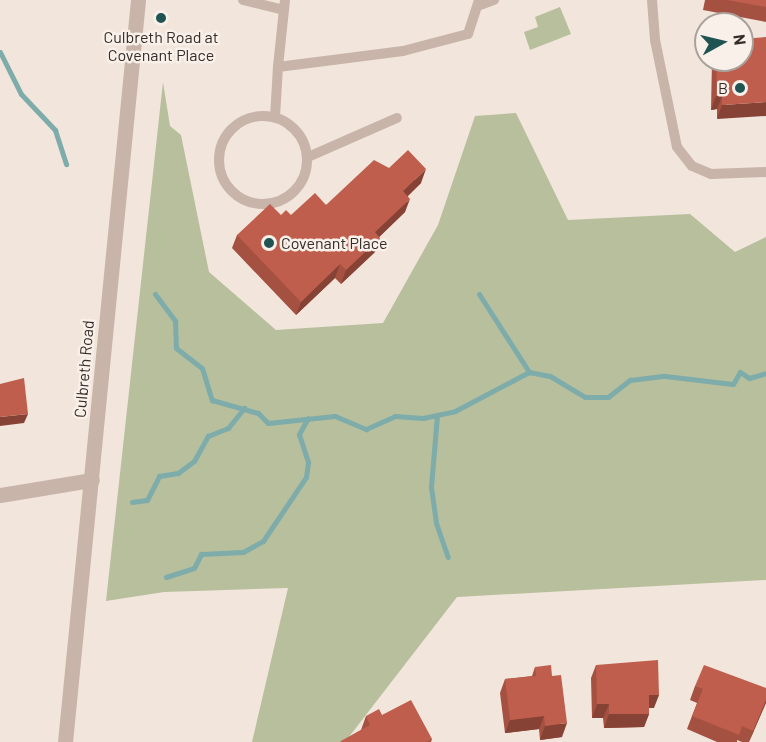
<!DOCTYPE html>
<html>
<head>
<meta charset="utf-8">
<style>
  body { margin:0 }
  #map { position:relative; width:766px; height:742px; overflow:hidden; background:#f1e5dc; font-family:Barlow,sans-serif }
  div>[style] { position:absolute }
  .green>* { inset:0; background:#b7bf9d }
  .stream>* { height:5px; margin:-2.5px; padding:0 2.5px; transform-origin:2.5px; border-radius:2.5px; background:#7dacaa }
  .service>* { height:10px; margin:-5px; padding:0 5px; transform-origin:5px; border-radius:5px; background:#c8b4a9 }
  .service>.ring { margin:-5px; padding:0; box-sizing:content-box; background:none; border:10px solid #c8b4a9; border-radius:50% }
  .minor>* { height:15px; margin:-7.5px; padding:0 7.5px; transform-origin:7.5px; border-radius:7.5px; background:#c8b4a9 }
  .tertiary>* { height:15px; margin:-7.5px; padding:0 7.5px; transform-origin:7.5px; border-radius:7.5px; background:#c8b4a9 }
  .wall>* { inset:0; background:#a45141 }
  .shaded-wall>* { inset:0; background:#864235 }
  .building>* { inset:0; background:#bf5e4c }
  .dots>* { width:16px; height:16px; translate:-50% -50%; box-sizing:border-box; border:3px solid #f8f0e9; border-radius:50% }
  span { translate:-50% -50%; white-space:nowrap; text-align:center; line-height:1.15; -webkit-text-stroke:5px #f8f0e9; paint-order:stroke }
  .poi-label { font-size:16px; color:#352b28 }
  .right { translate:-100% -50%; text-align:right }
  .left { translate:0 -50%; text-align:left }
  .street-label { font-size:16px; color:#352b28 }
  .north { position:absolute; left:694px; top:12px; width:60px; height:60px; box-sizing:border-box; background:#f8f0e9; border:2px solid #aaa19c; border-radius:50%; rotate:82deg; font-size:16px; font-weight:700; line-height:24px; text-align:center; color:#352b28 }
  .north::after { content:''; display:block; margin:auto; width:21px; height:27px; background:#205453; clip-path:polygon(50% 0,100% 100%,50% 72%,0 100%) }
</style>
</head>
<body>
<div id="map">
  <div class="green">
    <div style="clip-path:polygon(560px 7px,571px 34px,530px 50px,524px 32px,538px 27px,535px 17px)"></div>
    <div style="clip-path:polygon(163px 82px,170px 126px,181px 135px,209px 272px,276px 330px,383px 323px,438px 225px,475px 116px,516px 113px,568px 220px,690px 214px,735px 252px,766px 237px,766px 580px,457px 597px,345px 742px,252px 742px,288px 588px,164px 592px,106px 601px)"></div>
  </div>
  <div class="stream">
    <div style="left:0;top:52px;width:47px;rotate:63.4deg"></div>
    <div style="left:21px;top:94px;width:50px;rotate:46.6deg"></div>
    <div style="left:55px;top:130px;width:36px;rotate:72deg"></div>
    <div style="left:155px;top:294px;width:34px;rotate:53deg"></div>
    <div style="left:175px;top:321px;width:27px;rotate:88deg"></div>
    <div style="left:176px;top:348px;width:33px;rotate:38deg"></div>
    <div style="left:202px;top:368px;width:34px;rotate:73deg"></div>
    <div style="left:212px;top:400px;width:48px;rotate:15.8deg"></div>
    <div style="left:258px;top:413px;width:14px;rotate:45deg"></div>
    <div style="left:268px;top:423px;width:67px;rotate:-6deg"></div>
    <div style="left:335px;top:416px;width:34px;rotate:23deg"></div>
    <div style="left:366px;top:429px;width:32px;rotate:-24deg"></div>
    <div style="left:395px;top:416px;width:28px;rotate:4deg"></div>
    <div style="left:423px;top:418px;width:33px;rotate:-12deg"></div>
    <div style="left:455px;top:411px;width:84px;rotate:-27.8deg"></div>
    <div style="left:529px;top:372px;width:21px;rotate:11deg"></div>
    <div style="left:550px;top:376px;width:41px;rotate:31deg"></div>
    <div style="left:585px;top:397px;width:23px"></div>
    <div style="left:608px;top:397px;width:28px;rotate:-38deg"></div>
    <div style="left:630px;top:380px;width:35px;rotate:-7deg"></div>
    <div style="left:665px;top:376px;width:68px;rotate:6.7deg"></div>
    <div style="left:733px;top:384px;width:14px;rotate:-60deg"></div>
    <div style="left:740px;top:372px;width:11px;rotate:34deg"></div>
    <div style="left:749px;top:378px;width:18px;rotate:-16deg"></div>
    <div style="left:479px;top:294px;width:93px;rotate:57.3deg"></div>
    <div style="left:437px;top:415px;width:72px;rotate:94.8deg"></div>
    <div style="left:431px;top:487px;width:36px;rotate:82deg"></div>
    <div style="left:436px;top:523px;width:36px;rotate:71deg"></div>
    <div style="left:132px;top:502px;width:15px;rotate:-8deg"></div>
    <div style="left:147px;top:500px;width:27px;rotate:-63deg"></div>
    <div style="left:159px;top:476px;width:19px;rotate:-9deg"></div>
    <div style="left:178px;top:473px;width:20px;rotate:-37deg"></div>
    <div style="left:194px;top:461px;width:29px;rotate:-61deg"></div>
    <div style="left:208px;top:436px;width:22px;rotate:-22deg"></div>
    <div style="left:228px;top:428px;width:26px;rotate:-51deg"></div>
    <div style="left:166px;top:577px;width:29px;rotate:-18deg"></div>
    <div style="left:194px;top:568px;width:16px;rotate:-63deg"></div>
    <div style="left:201px;top:554px;width:42px;rotate:-2.7deg"></div>
    <div style="left:243px;top:552px;width:23px;rotate:-29deg"></div>
    <div style="left:263px;top:541px;width:77px;rotate:-56.1deg"></div>
    <div style="left:306px;top:477px;width:15px;rotate:-82deg"></div>
    <div style="left:308px;top:462px;width:29px;rotate:-108deg"></div>
    <div style="left:299px;top:434px;width:18px;rotate:-61deg"></div>
  </div>
  <div class="service">
    <div style="left:243px;top:0;width:42px;rotate:13.7deg"></div>
    <div style="left:285px;top:0;width:67px;rotate:96deg"></div>
    <div style="left:278px;top:67px;width:126px;rotate:-7.3deg"></div>
    <div style="left:403px;top:51px;width:67px;rotate:-14.7deg"></div>
    <div style="left:468px;top:34px;width:36px;rotate:-72deg"></div>
    <div style="left:652px;top:0;width:40px;rotate:85.7deg"></div>
    <div style="left:655px;top:40px;width:109px;rotate:78.4deg"></div>
    <div style="left:677px;top:147px;width:24px;rotate:52deg"></div>
    <div style="left:692px;top:166px;width:21px;rotate:23deg"></div>
    <div style="left:711px;top:174px;width:55px;rotate:-2.1deg"></div>
    <div style="left:480px;top:5px;width:15px;rotate:-20deg"></div>
    <div class="ring" style="left:219px;top:116px;width:78px;height:78px"></div>
    <div style="left:275px;top:117px;width:50px;rotate:-86.6deg"></div>
    <div style="left:308px;top:157px;width:97px;rotate:-23.7deg"></div>
  </div>
  <div class="minor">
    <div style="left:0;top:495px;width:93px;rotate:-9.3deg"></div>
  </div>
  <div class="tertiary">
    <div style="left:65px;top:742px;width:746px;rotate:-84.38deg"></div>
  </div>
  <div class="wall">
    <div style="clip-path:polygon(705px 0,766px 0,766px 22px,703px 10px)"></div>
    <div style="clip-path:polygon(766px 37px,717px 119px,717px 109px,711px 110px,712px 60px,742px 60px)"></div>
    <div style="clip-path:polygon(389px 168px,421px 183px,408px 196px,405px 212px,379px 237px,375px 252px,341px 284px,335px 278px,296px 315px,232px 248px,237px 235px,281px 215px,291px 215px,326px 205px)"></div>
    <div style="clip-path:polygon(596px 665px,654px 708px,649px 708px,649px 714px,644px 727px,604px 728px,603px 718px,592px 718px,591px 678px)"></div>
    <div style="clip-path:polygon(535px 667px,552px 676px,562px 737px,540px 740px,539px 729px,505px 733px,500px 693px,505px 679px,532px 676px)"></div>
    <div style="clip-path:polygon(695px 686px,766px 688px,766px 702px,749px 742px,742px 742px,737px 740px,737px 742px,717px 742px,687px 729px,697px 703px,690px 700px)"></div>
    <div style="clip-path:polygon(382px 715px,432px 739px,431px 742px,340px 742px,361px 730px,366px 716px)"></div>
  </div>
  <div class="shaded-wall">
    <div style="clip-path:polygon(716px 96px,722px 96px,717px 109px,711px 110px)"></div>
    <div style="clip-path:polygon(766px 102px,766px 116px,717px 119px,722px 105px)"></div>
    <div style="clip-path:polygon(426px 169px,421px 183px,398px 205px,403px 191px)"></div>
    <div style="clip-path:polygon(410px 199px,405px 212px,370px 246px,375px 232px)"></div>
    <div style="clip-path:polygon(380px 238px,375px 252px,341px 284px,346px 270px)"></div>
    <div style="clip-path:polygon(340px 264px,335px 278px,296px 315px,301px 302px)"></div>
    <div style="clip-path:polygon(28px 414px,24px 423px,0 426px,0 417px)"></div>
    <div style="clip-path:polygon(649px 695px,659px 695px,654px 708px,644px 708px)"></div>
    <div style="clip-path:polygon(766px 700px,766px 703px,749px 742px,753px 731px)"></div>
    <div style="clip-path:polygon(597px 704px,609px 704px,603px 718px,592px 718px)"></div>
    <div style="clip-path:polygon(609px 714px,649px 714px,644px 727px,604px 728px)"></div>
    <div style="clip-path:polygon(544px 716px,539px 729px,505px 733px,510px 720px)"></div>
    <div style="clip-path:polygon(567px 723px,562px 737px,540px 740px,545px 726px)"></div>
  </div>
  <div class="building">
    <div style="clip-path:polygon(727px 0,766px 0,766px 7px)"></div>
    <div style="clip-path:polygon(766px 37px,766px 102px,722px 105px,722px 96px,716px 96px,717px 60px,742px 60px,742px 39px)"></div>
    <div style="clip-path:polygon(408px 150px,426px 169px,403px 191px,410px 199px,375px 232px,380px 238px,346px 270px,340px 264px,301px 302px,237px 235px,270px 204px,281px 215px,286px 210px,291px 215px,315px 193px,326px 205px,374px 160px,389px 168px)"></div>
    <div style="clip-path:polygon(24px 378px,28px 414px,0 417px,0 384px)"></div>
    <div style="clip-path:polygon(658px 660px,659px 695px,649px 695px,649px 714px,609px 714px,609px 704px,597px 704px,596px 665px)"></div>
    <div style="clip-path:polygon(551px 665px,552px 676px,561px 675px,567px 723px,545px 726px,544px 716px,510px 720px,505px 679px,536px 676px,535px 667px)"></div>
    <div style="clip-path:polygon(704px 665px,766px 688px,766px 700px,753px 731px,742px 726px,739px 735px,692px 716px,703px 689px,695px 686px)"></div>
    <div style="clip-path:polygon(411px 700px,432px 739px,426px 742px,341px 742px,341px 741px,370px 725px,366px 716px,379px 709px,382px 715px)"></div>
  </div>
  <div class="dots">
    <div style="left:161px;top:18px;background:#205453"></div>
    <div style="left:740px;top:88px;background:#205453"></div>
    <div style="left:269px;top:243px;background:#205453"></div>
  </div>
  <div class="poi-label">
    <span style="left:161px;top:46px">Culbreth Road at<br>Covenant Place</span>
    <span class="right" style="left:728px;top:88px">B</span>
    <span class="left" style="left:281px;top:243px">Covenant Place</span>
  </div>
  <div class="street-label">
    <span style="left:84px;top:369px;rotate:-85deg">Culbreth Road</span>
  </div>
  <div class="north">N</div>
</div>
</body>
</html>
